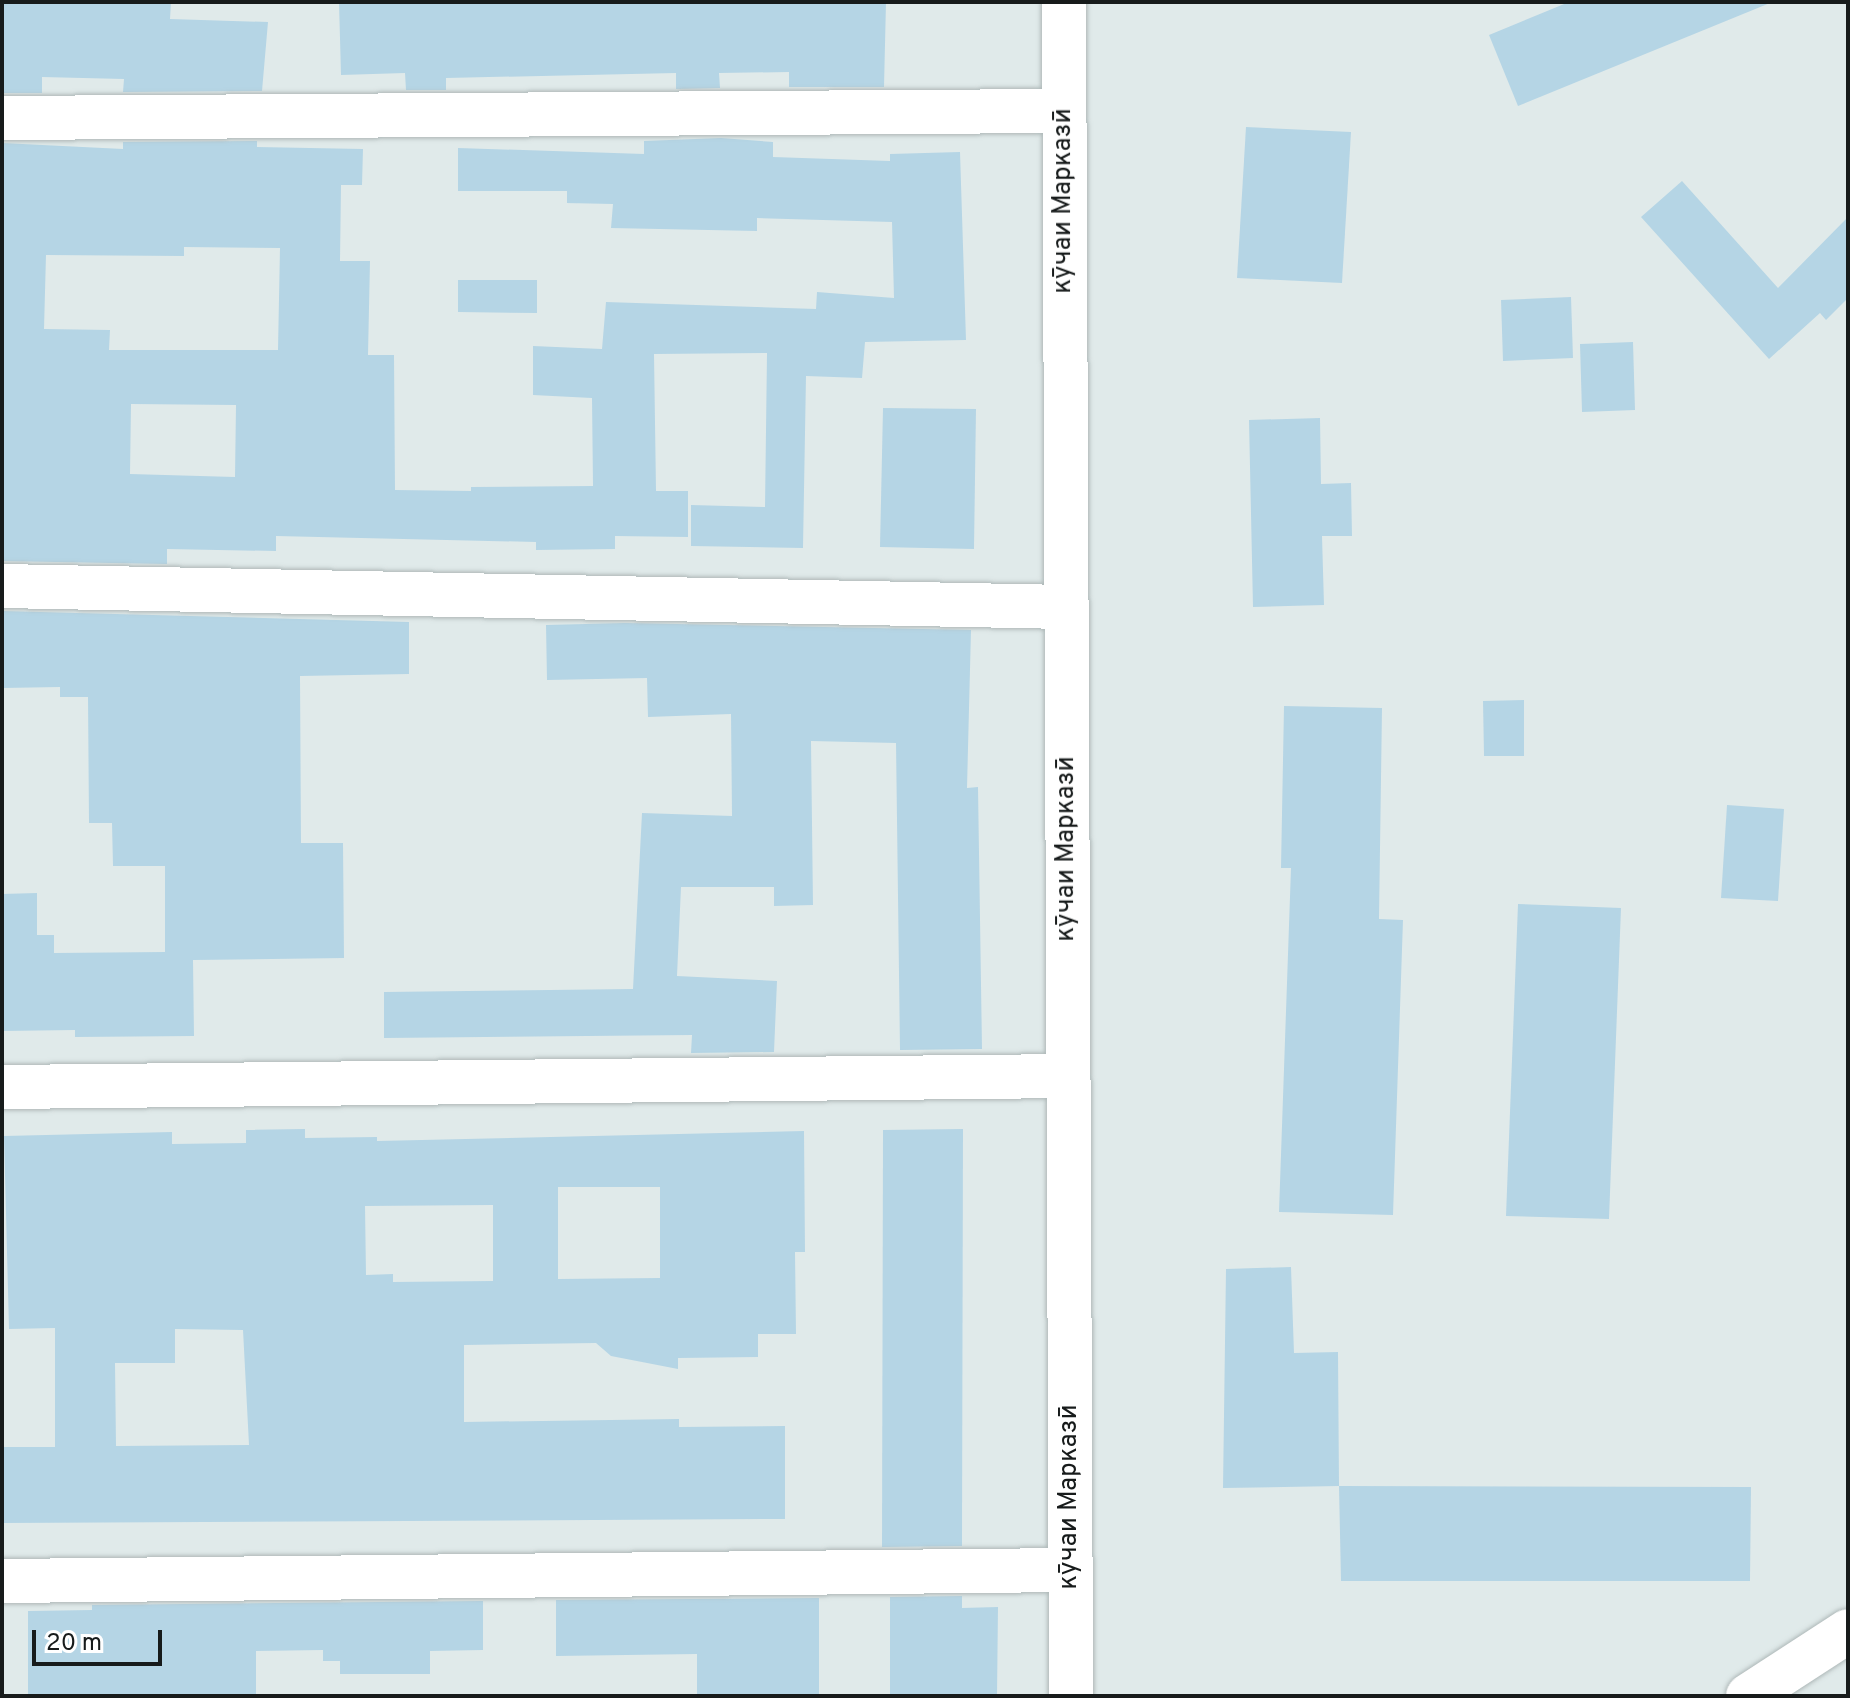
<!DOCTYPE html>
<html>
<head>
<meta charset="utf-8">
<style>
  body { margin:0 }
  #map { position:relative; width:1850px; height:1698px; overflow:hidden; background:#e0eaea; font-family:Overpass,sans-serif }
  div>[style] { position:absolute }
  .building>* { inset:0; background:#b5d5e5 }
  .roads { filter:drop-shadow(0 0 2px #aeb8b8) drop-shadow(0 0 2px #aeb8b8) }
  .minor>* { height:44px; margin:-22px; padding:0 22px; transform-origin:22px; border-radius:22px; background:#fff }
  .major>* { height:44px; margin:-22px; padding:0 22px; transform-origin:22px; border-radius:22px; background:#fff }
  span { translate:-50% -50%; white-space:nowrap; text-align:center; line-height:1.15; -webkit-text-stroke:6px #fff; paint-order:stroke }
  .street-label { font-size:26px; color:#171b1b }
  .frame { position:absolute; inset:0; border:4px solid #171b1b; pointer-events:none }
  .scale { position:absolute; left:32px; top:1630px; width:130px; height:36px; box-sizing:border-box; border:4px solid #171b1b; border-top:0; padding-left:10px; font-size:24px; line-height:28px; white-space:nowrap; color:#171b1b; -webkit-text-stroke:6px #fff; paint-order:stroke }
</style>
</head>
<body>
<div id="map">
  <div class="building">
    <div style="clip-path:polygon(2px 2px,171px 2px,170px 19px,268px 22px,262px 91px,123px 92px,124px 79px,42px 77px,42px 93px,2px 93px)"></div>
    <div style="clip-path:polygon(339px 2px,886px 2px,884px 87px,789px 87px,789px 72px,719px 73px,720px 88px,676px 89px,676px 73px,446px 78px,446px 90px,406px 90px,405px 73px,341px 75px)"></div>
    <div style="clip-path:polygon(1569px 2px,1769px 2px,1770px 3px,1518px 106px,1489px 35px)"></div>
    <div style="clip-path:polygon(1246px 127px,1351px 132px,1342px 283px,1237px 278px)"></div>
    <div style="clip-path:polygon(evenodd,721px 138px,773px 142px,773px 157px,890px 161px,890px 154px,960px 152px,966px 340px,865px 342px,862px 378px,806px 376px,803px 548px,691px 546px,691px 505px,765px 507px,767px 353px,654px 354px,656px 491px,688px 491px,688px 537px,615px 536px,615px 549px,536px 550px,536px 542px,276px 536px,276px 551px,167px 549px,167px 564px,2px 561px,2px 143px,123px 149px,123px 142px,257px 141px,257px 147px,363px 149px,362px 185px,341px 185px,340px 261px,370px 261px,368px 355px,394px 355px,395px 490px,471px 491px,471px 487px,593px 486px,592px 398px,533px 395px,533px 346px,602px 349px,606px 302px,816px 309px,817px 292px,894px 298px,892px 222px,757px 218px,757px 231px,611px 228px,613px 204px,567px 203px,567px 191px,458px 191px,458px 148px,644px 154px,644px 141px,721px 138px,184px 247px,280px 248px,278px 350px,109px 350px,110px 330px,44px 329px,46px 255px,184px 256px,184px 247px,721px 138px,131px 404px,236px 405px,235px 477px,130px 474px,131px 404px)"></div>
    <div style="clip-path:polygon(1682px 181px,1778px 288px,1848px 217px,1848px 298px,1826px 320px,1820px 313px,1769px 359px,1641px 217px)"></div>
    <div style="clip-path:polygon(458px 280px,537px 280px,537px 313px,458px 312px)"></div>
    <div style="clip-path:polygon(1571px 297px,1573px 358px,1503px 361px,1501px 300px)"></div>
    <div style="clip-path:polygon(1633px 342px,1635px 410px,1582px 412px,1580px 344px)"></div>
    <div style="clip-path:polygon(883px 408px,976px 409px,974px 549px,880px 547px)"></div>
    <div style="clip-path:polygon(1320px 418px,1321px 484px,1351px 483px,1352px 536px,1322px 536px,1324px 605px,1253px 607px,1249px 420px)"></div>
    <div style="clip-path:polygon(2px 611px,409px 622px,409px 674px,300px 676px,301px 843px,343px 843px,344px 958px,193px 960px,194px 1036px,75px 1037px,75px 1030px,2px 1031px,2px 894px,37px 893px,37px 935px,54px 935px,54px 953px,165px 952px,165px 866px,113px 866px,112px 823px,89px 823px,88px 697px,60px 697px,60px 687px,2px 688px)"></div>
    <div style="clip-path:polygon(625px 623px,971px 630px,967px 788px,978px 787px,982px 1049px,900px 1050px,896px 743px,811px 741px,813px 905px,774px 906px,774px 887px,681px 887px,677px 976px,777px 981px,774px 1052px,691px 1053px,692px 1035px,384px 1038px,384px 992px,633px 989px,642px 813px,732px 816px,731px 714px,648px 717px,647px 678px,547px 680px,546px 625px)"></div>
    <div style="clip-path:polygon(1524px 700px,1524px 756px,1484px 756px,1483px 701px)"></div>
    <div style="clip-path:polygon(1284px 706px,1382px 708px,1379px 919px,1403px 920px,1393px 1215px,1279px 1212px,1291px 868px,1281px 868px)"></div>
    <div style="clip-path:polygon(1727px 805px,1784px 809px,1778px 901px,1721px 898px)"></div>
    <div style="clip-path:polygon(1518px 904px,1621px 908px,1609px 1219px,1506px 1216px)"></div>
    <div style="clip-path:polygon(evenodd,305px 1129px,305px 1138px,377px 1137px,377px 1141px,804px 1131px,805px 1252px,795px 1252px,796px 1334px,758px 1334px,758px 1357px,678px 1358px,678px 1369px,611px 1356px,596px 1343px,464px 1345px,464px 1422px,679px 1419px,679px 1427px,785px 1426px,785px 1519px,2px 1523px,2px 1447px,55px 1447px,55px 1328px,9px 1329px,4px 1136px,172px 1132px,172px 1144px,246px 1143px,246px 1130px,305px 1129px,558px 1187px,660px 1187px,660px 1278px,558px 1279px,558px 1187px,305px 1129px,493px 1205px,493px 1281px,393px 1282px,393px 1274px,366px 1275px,365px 1206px,493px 1205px,305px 1129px,175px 1329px,243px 1330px,249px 1445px,116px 1446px,115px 1363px,175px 1363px,175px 1329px)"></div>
    <div style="clip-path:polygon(963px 1129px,962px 1546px,882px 1547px,883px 1130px)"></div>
    <div style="clip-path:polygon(1291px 1267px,1294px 1353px,1338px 1352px,1339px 1486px,1223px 1488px,1226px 1269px)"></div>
    <div style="clip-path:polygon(1339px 1486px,1751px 1487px,1750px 1581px,1341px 1581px)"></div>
    <div style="clip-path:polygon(962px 1596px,962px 1608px,998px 1607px,997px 1696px,890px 1696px,890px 1597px)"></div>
    <div style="clip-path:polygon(819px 1598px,819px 1696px,697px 1696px,697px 1654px,556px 1656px,556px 1600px)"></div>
    <div style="clip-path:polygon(483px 1601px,483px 1650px,430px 1651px,430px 1674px,340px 1674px,340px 1661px,323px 1661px,323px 1650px,256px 1651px,256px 1696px,28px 1696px,28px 1611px,92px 1610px,92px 1605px)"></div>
  </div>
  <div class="roads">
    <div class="minor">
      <div style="left:2px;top:118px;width:1062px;rotate:-0.38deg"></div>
      <div style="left:2px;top:586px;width:1064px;rotate:1.13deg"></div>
      <div style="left:2px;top:1087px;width:1066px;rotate:-0.59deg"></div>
      <div style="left:2px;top:1581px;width:1068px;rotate:-0.59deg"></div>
      <div style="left:1748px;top:1696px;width:119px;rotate:-33deg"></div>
    </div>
    <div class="major">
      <div style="left:1064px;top:2px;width:1694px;rotate:89.76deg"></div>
    </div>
  </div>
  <div class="street-label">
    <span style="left:1064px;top:201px;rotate:-90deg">кӯчаи Марказӣ</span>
    <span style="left:1067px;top:849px;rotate:-90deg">кӯчаи Марказӣ</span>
    <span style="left:1070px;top:1497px;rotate:-90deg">кӯчаи Марказӣ</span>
  </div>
  <div class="frame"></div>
  <div class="scale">20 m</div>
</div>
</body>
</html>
